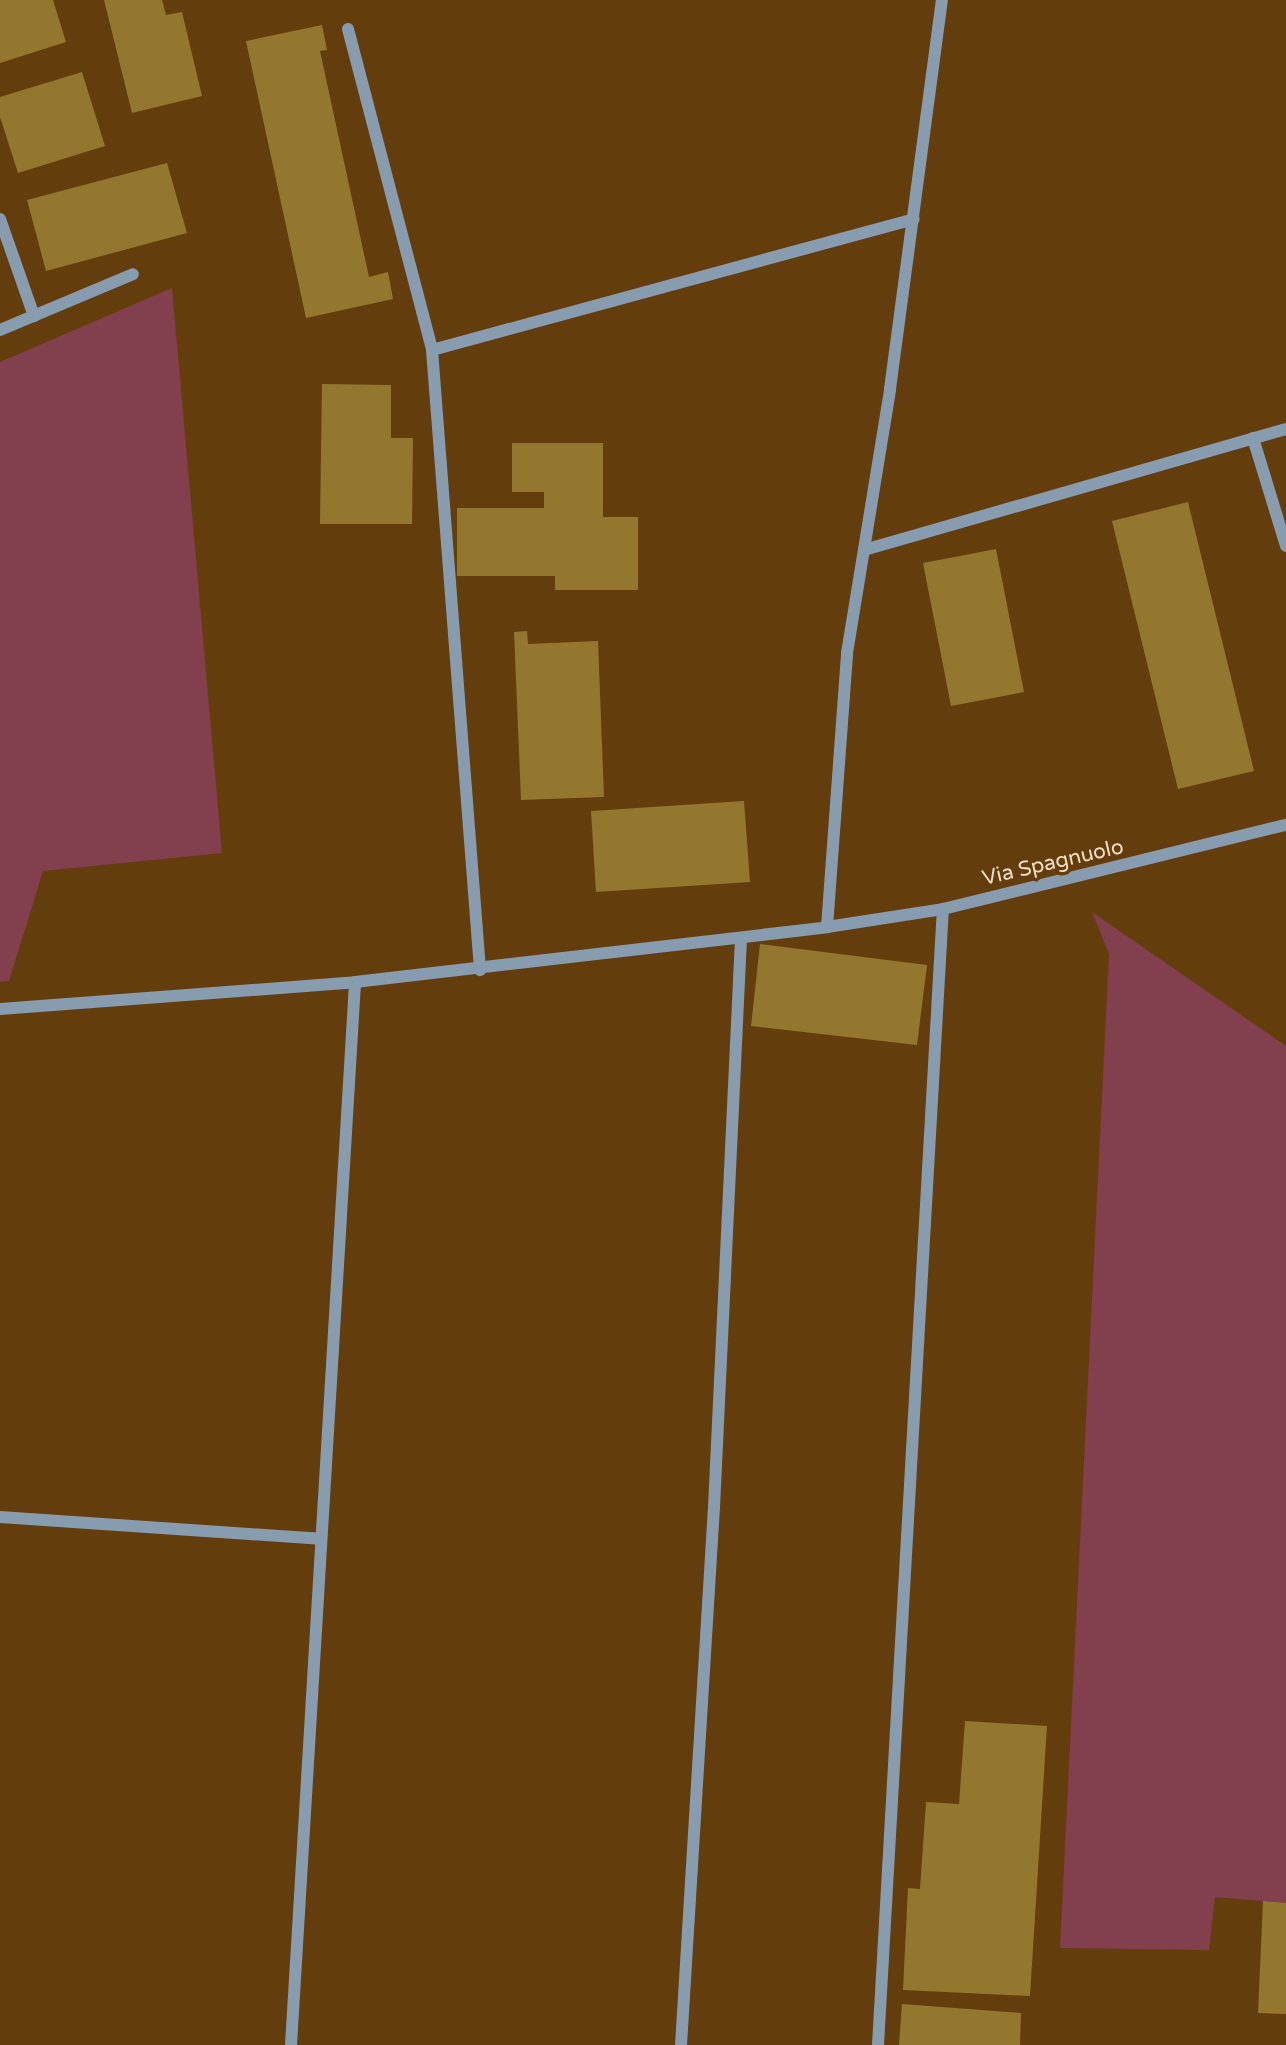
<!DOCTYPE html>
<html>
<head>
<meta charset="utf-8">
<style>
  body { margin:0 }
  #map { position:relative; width:1286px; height:2045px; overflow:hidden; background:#633d0c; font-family:"Varela Round",sans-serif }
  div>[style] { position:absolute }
  .green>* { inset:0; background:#823f4e }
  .building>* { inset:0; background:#94772f }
  .minor>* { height:12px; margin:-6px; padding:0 6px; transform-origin:6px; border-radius:6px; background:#889caf }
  span { translate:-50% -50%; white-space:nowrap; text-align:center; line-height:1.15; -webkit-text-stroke:7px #633d0c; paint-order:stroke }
  .street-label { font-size:21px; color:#f5dec7 }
</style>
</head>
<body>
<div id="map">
  <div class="green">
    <div style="clip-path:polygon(172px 288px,222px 853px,43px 871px,9px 981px,0 982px,0 362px)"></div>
    <div style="clip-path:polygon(1092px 912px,1286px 1046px,1286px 1903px,1215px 1897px,1209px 1950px,1060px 1948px,1109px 954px)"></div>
  </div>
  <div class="building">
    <div style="clip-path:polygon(0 0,53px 0,66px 42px,0 63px)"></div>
    <div style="clip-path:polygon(104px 0,162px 0,166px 15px,182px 12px,202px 96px,132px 113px)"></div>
    <div style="clip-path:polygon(322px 25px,327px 50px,320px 51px,369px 277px,388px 272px,393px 299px,306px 318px,246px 41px)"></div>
    <div style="clip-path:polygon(82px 72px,105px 146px,18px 173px,0 117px,0 97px)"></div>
    <div style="clip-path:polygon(167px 163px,187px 233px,46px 271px,27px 200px)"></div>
    <div style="clip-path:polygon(322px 384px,391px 385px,391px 438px,413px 438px,412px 524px,320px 524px)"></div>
    <div style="clip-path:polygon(512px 443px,603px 443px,603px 517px,638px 517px,638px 590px,555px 590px,555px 576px,457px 576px,457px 508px,544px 508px,544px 492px,512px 492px)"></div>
    <div style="clip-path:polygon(1188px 502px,1254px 771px,1178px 789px,1112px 521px)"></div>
    <div style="clip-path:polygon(996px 549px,1024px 692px,951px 706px,923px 563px)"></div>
    <div style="clip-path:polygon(527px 631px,528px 644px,598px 641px,604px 797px,521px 800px,514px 632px)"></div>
    <div style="clip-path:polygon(744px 801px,750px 882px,596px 892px,591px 811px)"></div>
    <div style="clip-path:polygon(760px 944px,927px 965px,917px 1045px,751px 1026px)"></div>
    <div style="clip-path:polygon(965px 1721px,1047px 1726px,1030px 1996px,903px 1990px,908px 1888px,920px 1889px,926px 1802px,959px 1804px)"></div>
    <div style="clip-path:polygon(1263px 1901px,1286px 1903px,1286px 2014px,1258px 2013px)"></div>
    <div style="clip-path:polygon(902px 2004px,1021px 2013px,1020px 2045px,899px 2045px)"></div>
  </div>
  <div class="minor">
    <div style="left:348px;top:29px;width:332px;rotate:75.3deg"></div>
    <div style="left:432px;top:350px;width:622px;rotate:85.57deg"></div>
    <div style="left:0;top:219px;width:103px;rotate:70.7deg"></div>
    <div style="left:0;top:330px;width:144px;rotate:-22.8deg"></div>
    <div style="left:432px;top:350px;width:499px;rotate:-15.2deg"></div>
    <div style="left:1253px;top:438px;width:113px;rotate:73deg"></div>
    <div style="left:864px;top:550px;width:439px;rotate:-16deg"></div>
    <div style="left:827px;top:927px;width:275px;rotate:-85.8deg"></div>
    <div style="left:847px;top:653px;width:267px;rotate:-80.7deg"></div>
    <div style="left:890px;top:389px;width:392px;rotate:-82.4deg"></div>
    <div style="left:0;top:1009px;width:356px;rotate:-4.3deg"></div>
    <div style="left:355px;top:982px;width:475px;rotate:-6.6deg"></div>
    <div style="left:827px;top:927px;width:117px;rotate:-8.8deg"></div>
    <div style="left:943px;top:909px;width:353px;rotate:-13.8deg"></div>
    <div style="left:0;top:1517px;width:321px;rotate:3.9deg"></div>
    <div style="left:291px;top:2045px;width:1065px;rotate:-86.55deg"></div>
    <div style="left:681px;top:2045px;width:539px;rotate:-86.49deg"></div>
    <div style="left:714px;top:1507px;width:570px;rotate:-87.28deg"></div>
    <div style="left:878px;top:2045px;width:1138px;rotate:-86.73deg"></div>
  </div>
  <div class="street-label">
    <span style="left:1053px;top:863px;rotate:-13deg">Via Spagnuolo</span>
  </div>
</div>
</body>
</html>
